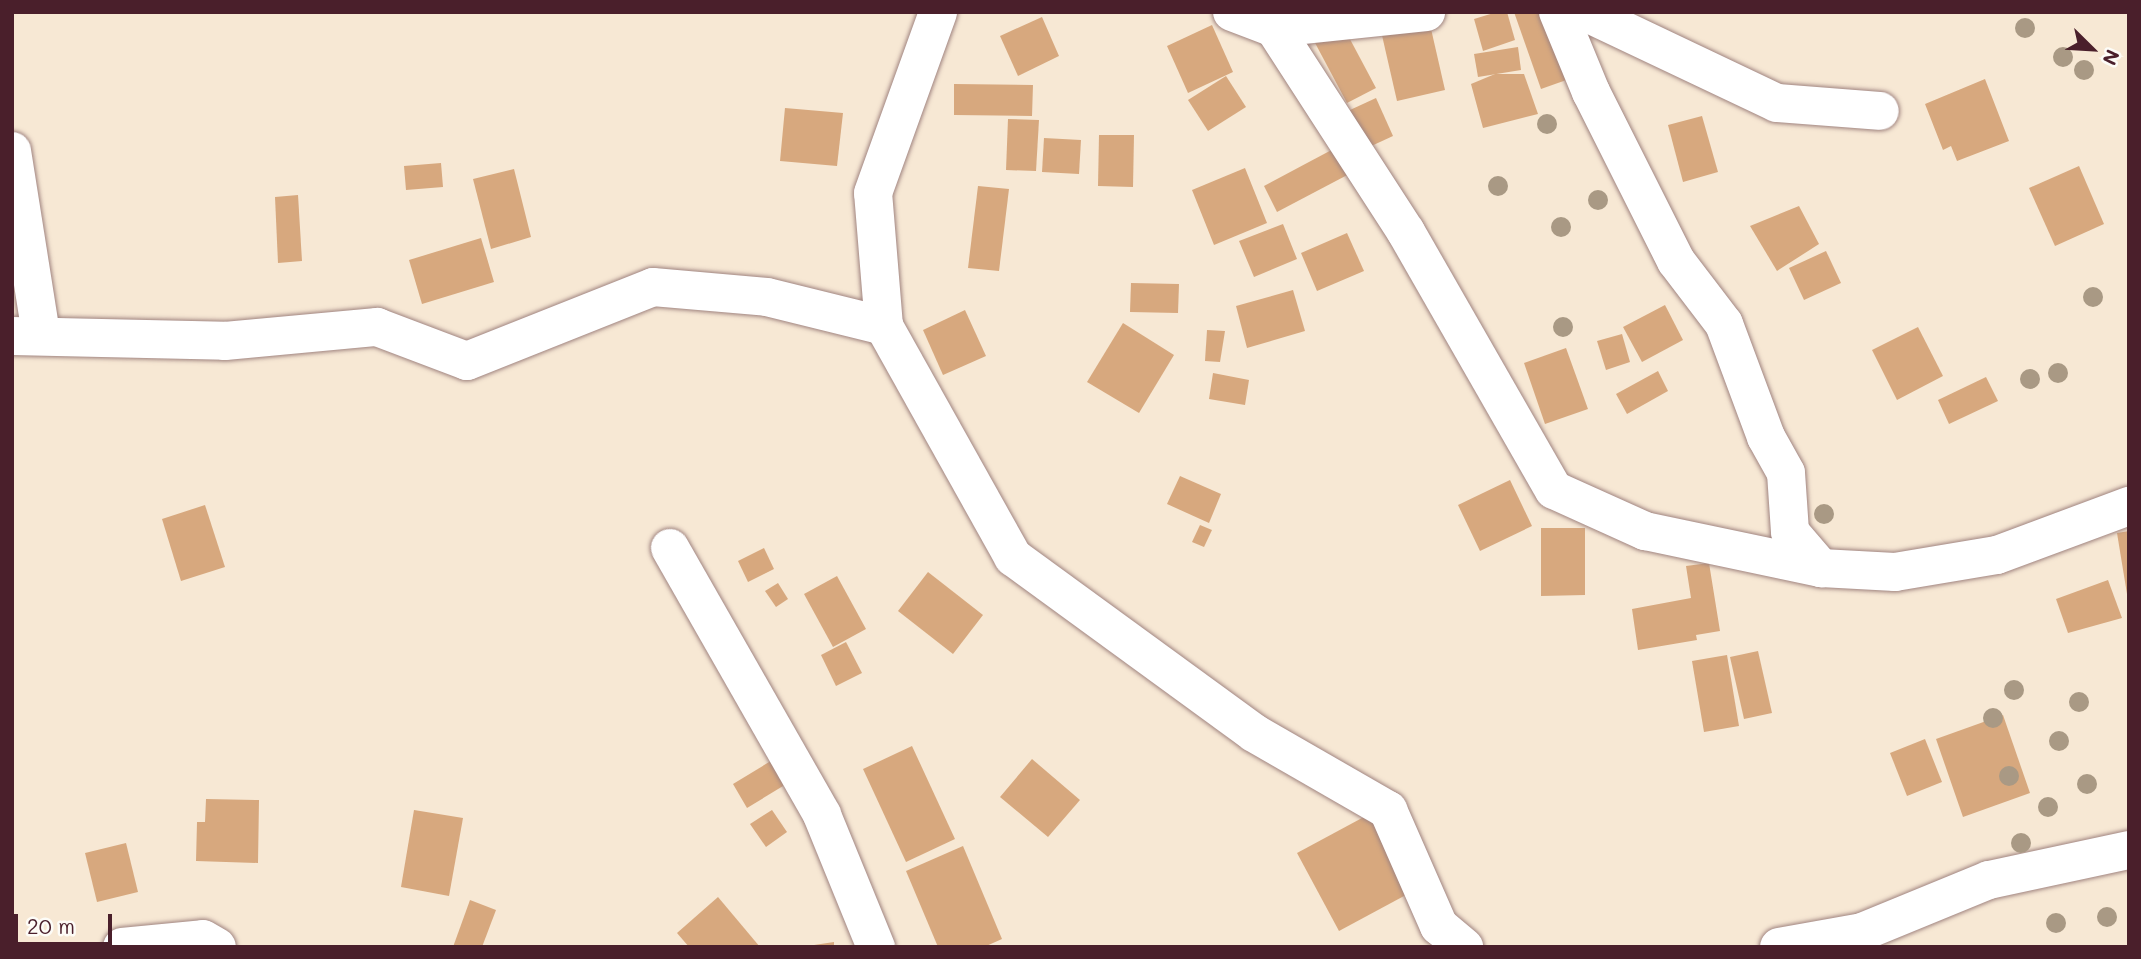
<!DOCTYPE html>
<html>
<head>
<meta charset="utf-8">
<style>
  body { margin:0 }
  #map { position:relative; width:2141px; height:959px; overflow:hidden; background:#f7e8d4; font-family:Mali,sans-serif }
  div>[style] { position:absolute }
  .building>* { inset:0; background:#d7a87e }
  .roads { filter:drop-shadow(0 0 2px #a08480) drop-shadow(0 0 2px #a08480) }
  .minor>* { height:38px; margin:-19px; padding:0 19px; transform-origin:19px; border-radius:19px; background:#fff }
  .trees>* { width:20px; height:20px; margin:-10px; border-radius:50%; background:#a99984 }
  span { translate:-50% -50%; white-space:nowrap; text-align:center; line-height:1.15; -webkit-text-stroke:5px #fdfcf7; paint-order:stroke }
  .frame { position:absolute; inset:0; border:14px solid #4a1f2b; pointer-events:none }
  .north { position:absolute; left:2057px; top:14px; width:70px; height:70px; -webkit-text-stroke:5px #fdfcf7; paint-order:stroke; rotate:114deg; font-size:19px; font-weight:700; line-height:28px; text-align:center; color:#4a1f2b }
  .north::after { content:''; display:block; margin:auto; width:24px; height:32px; background:#4a1f2b; clip-path:polygon(50% 0,100% 100%,50% 72%,0 100%) }
  .scale { position:absolute; left:14px; top:914px; width:98px; height:32px; box-sizing:border-box; border:4px solid #4a1f2b; border-top:0; padding-left:9px; font-size:21px; line-height:24px; white-space:nowrap; color:#4a1f2b; -webkit-text-stroke:5px #fdfcf7; paint-order:stroke }
</style>
</head>
<body>
<div id="map">
  <div class="building">
    <div style="clip-path:polygon(1497px 12px,1507px 12px,1515px 40px,1483px 51px,1474px 19px)"></div>
    <div style="clip-path:polygon(1514px 12px,1550px 12px,1572px 78px,1541px 89px)"></div>
    <div style="clip-path:polygon(1042px 17px,1059px 56px,1018px 76px,1000px 36px)"></div>
    <div style="clip-path:polygon(1429px 20px,1445px 90px,1397px 101px,1381px 31px)"></div>
    <div style="clip-path:polygon(1212px 25px,1233px 72px,1188px 93px,1167px 46px)"></div>
    <div style="clip-path:polygon(1343px 26px,1376px 88px,1347px 103px,1314px 41px)"></div>
    <div style="clip-path:polygon(1518px 47px,1521px 70px,1478px 77px,1474px 54px)"></div>
    <div style="clip-path:polygon(1495px 74px,1524px 74px,1538px 114px,1483px 128px,1471px 84px)"></div>
    <div style="clip-path:polygon(1226px 76px,1246px 107px,1208px 131px,1188px 100px)"></div>
    <div style="clip-path:polygon(1985px 79px,2009px 141px,1957px 161px,1951px 146px,1943px 150px,1925px 104px)"></div>
    <div style="clip-path:polygon(954px 84px,1033px 85px,1032px 116px,954px 115px)"></div>
    <div style="clip-path:polygon(1376px 98px,1393px 136px,1367px 148px,1350px 110px)"></div>
    <div style="clip-path:polygon(785px 108px,843px 113px,837px 166px,780px 161px)"></div>
    <div style="clip-path:polygon(1702px 116px,1718px 172px,1683px 182px,1668px 125px)"></div>
    <div style="clip-path:polygon(1008px 119px,1039px 120px,1036px 171px,1006px 170px)"></div>
    <div style="clip-path:polygon(1099px 135px,1134px 135px,1133px 187px,1098px 186px)"></div>
    <div style="clip-path:polygon(1044px 138px,1081px 140px,1079px 174px,1042px 172px)"></div>
    <div style="clip-path:polygon(1339px 146px,1353px 172px,1277px 212px,1264px 186px)"></div>
    <div style="clip-path:polygon(441px 163px,443px 187px,406px 190px,404px 166px)"></div>
    <div style="clip-path:polygon(2079px 166px,2104px 224px,2055px 246px,2029px 188px)"></div>
    <div style="clip-path:polygon(1245px 168px,1267px 223px,1214px 245px,1192px 190px)"></div>
    <div style="clip-path:polygon(514px 169px,531px 237px,491px 249px,473px 179px)"></div>
    <div style="clip-path:polygon(978px 186px,1009px 189px,999px 271px,968px 268px)"></div>
    <div style="clip-path:polygon(298px 195px,302px 261px,278px 263px,275px 197px)"></div>
    <div style="clip-path:polygon(1799px 206px,1819px 244px,1777px 271px,1750px 226px)"></div>
    <div style="clip-path:polygon(1283px 224px,1297px 259px,1254px 277px,1239px 241px)"></div>
    <div style="clip-path:polygon(1347px 233px,1364px 271px,1317px 291px,1301px 253px)"></div>
    <div style="clip-path:polygon(481px 238px,494px 282px,422px 304px,409px 260px)"></div>
    <div style="clip-path:polygon(1826px 251px,1841px 283px,1804px 300px,1789px 268px)"></div>
    <div style="clip-path:polygon(1131px 283px,1179px 284px,1178px 313px,1130px 312px)"></div>
    <div style="clip-path:polygon(1293px 290px,1305px 331px,1247px 348px,1236px 306px)"></div>
    <div style="clip-path:polygon(1665px 305px,1683px 340px,1642px 362px,1623px 327px)"></div>
    <div style="clip-path:polygon(965px 310px,986px 356px,943px 375px,923px 330px)"></div>
    <div style="clip-path:polygon(1123px 323px,1174px 355px,1139px 413px,1087px 382px)"></div>
    <div style="clip-path:polygon(1918px 327px,1943px 376px,1897px 400px,1872px 350px)"></div>
    <div style="clip-path:polygon(1207px 330px,1225px 331px,1220px 362px,1205px 361px)"></div>
    <div style="clip-path:polygon(1622px 334px,1630px 362px,1606px 370px,1597px 341px)"></div>
    <div style="clip-path:polygon(1566px 348px,1588px 409px,1545px 424px,1524px 363px)"></div>
    <div style="clip-path:polygon(1658px 371px,1668px 391px,1627px 414px,1616px 394px)"></div>
    <div style="clip-path:polygon(1213px 373px,1249px 380px,1245px 405px,1209px 399px)"></div>
    <div style="clip-path:polygon(1986px 377px,1998px 401px,1949px 424px,1938px 400px)"></div>
    <div style="clip-path:polygon(1180px 476px,1221px 494px,1209px 523px,1167px 504px)"></div>
    <div style="clip-path:polygon(1510px 480px,1532px 526px,1480px 551px,1458px 505px)"></div>
    <div style="clip-path:polygon(205px 505px,225px 567px,181px 581px,162px 519px)"></div>
    <div style="clip-path:polygon(1200px 525px,1212px 530px,1204px 547px,1192px 542px)"></div>
    <div style="clip-path:polygon(1541px 528px,1585px 528px,1585px 595px,1541px 596px)"></div>
    <div style="clip-path:polygon(2129px 531px,2129px 594px,2127px 594px,2117px 533px)"></div>
    <div style="clip-path:polygon(764px 548px,774px 569px,748px 582px,738px 561px)"></div>
    <div style="clip-path:polygon(1709px 563px,1720px 631px,1696px 635px,1697px 640px,1638px 650px,1632px 609px,1691px 598px,1686px 566px)"></div>
    <div style="clip-path:polygon(928px 572px,983px 615px,953px 654px,898px 611px)"></div>
    <div style="clip-path:polygon(837px 576px,866px 629px,833px 647px,804px 594px)"></div>
    <div style="clip-path:polygon(2108px 580px,2122px 618px,2068px 633px,2056px 599px)"></div>
    <div style="clip-path:polygon(778px 583px,788px 599px,776px 607px,765px 591px)"></div>
    <div style="clip-path:polygon(846px 642px,862px 673px,836px 686px,821px 655px)"></div>
    <div style="clip-path:polygon(1758px 651px,1772px 713px,1744px 719px,1730px 657px)"></div>
    <div style="clip-path:polygon(1727px 655px,1739px 726px,1704px 732px,1692px 661px)"></div>
    <div style="clip-path:polygon(2003px 715px,2030px 793px,1963px 817px,1936px 739px)"></div>
    <div style="clip-path:polygon(1925px 739px,1942px 782px,1907px 796px,1890px 753px)"></div>
    <div style="clip-path:polygon(912px 746px,955px 839px,906px 862px,863px 769px)"></div>
    <div style="clip-path:polygon(779px 756px,793px 780px,747px 808px,733px 784px)"></div>
    <div style="clip-path:polygon(1032px 759px,1080px 800px,1048px 837px,1000px 797px)"></div>
    <div style="clip-path:polygon(206px 799px,259px 800px,258px 863px,196px 861px,197px 822px,205px 822px)"></div>
    <div style="clip-path:polygon(414px 810px,463px 818px,449px 896px,401px 887px)"></div>
    <div style="clip-path:polygon(772px 810px,787px 832px,766px 847px,750px 824px)"></div>
    <div style="clip-path:polygon(1375px 811px,1417px 889px,1339px 931px,1297px 853px)"></div>
    <div style="clip-path:polygon(126px 843px,138px 892px,97px 902px,85px 853px)"></div>
    <div style="clip-path:polygon(963px 846px,1002px 939px,984px 947px,938px 947px,906px 871px)"></div>
    <div style="clip-path:polygon(718px 897px,760px 947px,689px 947px,677px 933px)"></div>
    <div style="clip-path:polygon(470px 900px,496px 910px,482px 947px,453px 947px)"></div>
    <div style="clip-path:polygon(834px 942px,834px 947px,814px 947px,814px 945px)"></div>
  </div>
  <div class="roads">
    <div class="minor">
      <div style="left:1232px;top:12px;width:45px;rotate:20.9deg"></div>
      <div style="left:1274px;top:28px;width:153px;rotate:-6deg"></div>
      <div style="left:1558px;top:12px;width:87px;rotate:67.6deg"></div>
      <div style="left:1591px;top:92px;width:189px;rotate:63.3deg"></div>
      <div style="left:1676px;top:261px;width:79px;rotate:52.7deg"></div>
      <div style="left:1724px;top:324px;width:121px;rotate:69.6deg"></div>
      <div style="left:1766px;top:437px;width:41px;rotate:60.9deg"></div>
      <div style="left:1786px;top:473px;width:59px;rotate:86.1deg"></div>
      <div style="left:1790px;top:532px;width:48px;rotate:49.3deg"></div>
      <div style="left:1821px;top:568px;width:74px;rotate:3.1deg"></div>
      <div style="left:1895px;top:572px;width:103px;rotate:-9.5deg"></div>
      <div style="left:1997px;top:555px;width:141px;rotate:-20.4deg"></div>
      <div style="left:1585px;top:12px;width:212px;rotate:25.4deg"></div>
      <div style="left:1777px;top:103px;width:103px;rotate:4.4deg"></div>
      <div style="left:1274px;top:28px;width:243px;rotate:57.1deg"></div>
      <div style="left:1406px;top:232px;width:297px;rotate:60.2deg"></div>
      <div style="left:1554px;top:490px;width:100px;rotate:24.3deg"></div>
      <div style="left:1645px;top:531px;width:180px;rotate:11.9deg"></div>
      <div style="left:12px;top:151px;width:185px;rotate:81deg"></div>
      <div style="left:884px;top:326px;width:133px;rotate:-94.7deg"></div>
      <div style="left:873px;top:193px;width:192px;rotate:-70.2deg"></div>
      <div style="left:12px;top:336px;width:213px;rotate:1.3deg"></div>
      <div style="left:225px;top:341px;width:153px;rotate:-5.3deg"></div>
      <div style="left:377px;top:327px;width:96px;rotate:20.7deg"></div>
      <div style="left:467px;top:361px;width:200px;rotate:-21.7deg"></div>
      <div style="left:653px;top:287px;width:114px;rotate:5deg"></div>
      <div style="left:767px;top:297px;width:121px;rotate:13.9deg"></div>
      <div style="left:884px;top:326px;width:265px;rotate:60.8deg"></div>
      <div style="left:1013px;top:557px;width:298px;rotate:36.1deg"></div>
      <div style="left:1254px;top:733px;width:155px;rotate:29.9deg"></div>
      <div style="left:1388px;top:810px;width:127px;rotate:66.3deg"></div>
      <div style="left:1439px;top:926px;width:33px;rotate:40deg"></div>
      <div style="left:670px;top:548px;width:307px;rotate:60.3deg"></div>
      <div style="left:822px;top:815px;width:143px;rotate:67.8deg"></div>
      <div style="left:122px;top:947px;width:81px;rotate:-5.6deg"></div>
      <div style="left:203px;top:939px;width:16px;rotate:30deg"></div>
      <div style="left:1779px;top:947px;width:84px;rotate:-10.2deg"></div>
      <div style="left:1862px;top:932px;width:137px;rotate:-22.3deg"></div>
      <div style="left:1989px;top:880px;width:143px;rotate:-12.1deg"></div>
    </div>
  </div>
  <div class="trees">
    <div style="left:2025px;top:28px"></div>
    <div style="left:2063px;top:57px"></div>
    <div style="left:2084px;top:70px"></div>
    <div style="left:1547px;top:124px"></div>
    <div style="left:1498px;top:186px"></div>
    <div style="left:1598px;top:200px"></div>
    <div style="left:1561px;top:227px"></div>
    <div style="left:2093px;top:297px"></div>
    <div style="left:1563px;top:327px"></div>
    <div style="left:2058px;top:373px"></div>
    <div style="left:2030px;top:379px"></div>
    <div style="left:1824px;top:514px"></div>
    <div style="left:2014px;top:690px"></div>
    <div style="left:2079px;top:702px"></div>
    <div style="left:1993px;top:718px"></div>
    <div style="left:2059px;top:741px"></div>
    <div style="left:2009px;top:776px"></div>
    <div style="left:2087px;top:784px"></div>
    <div style="left:2048px;top:807px"></div>
    <div style="left:2021px;top:843px"></div>
    <div style="left:2107px;top:917px"></div>
    <div style="left:2056px;top:923px"></div>
  </div>
  <div class="frame"></div>
  <div class="north">N</div>
  <div class="scale">20 m</div>
</div>
</body>
</html>
